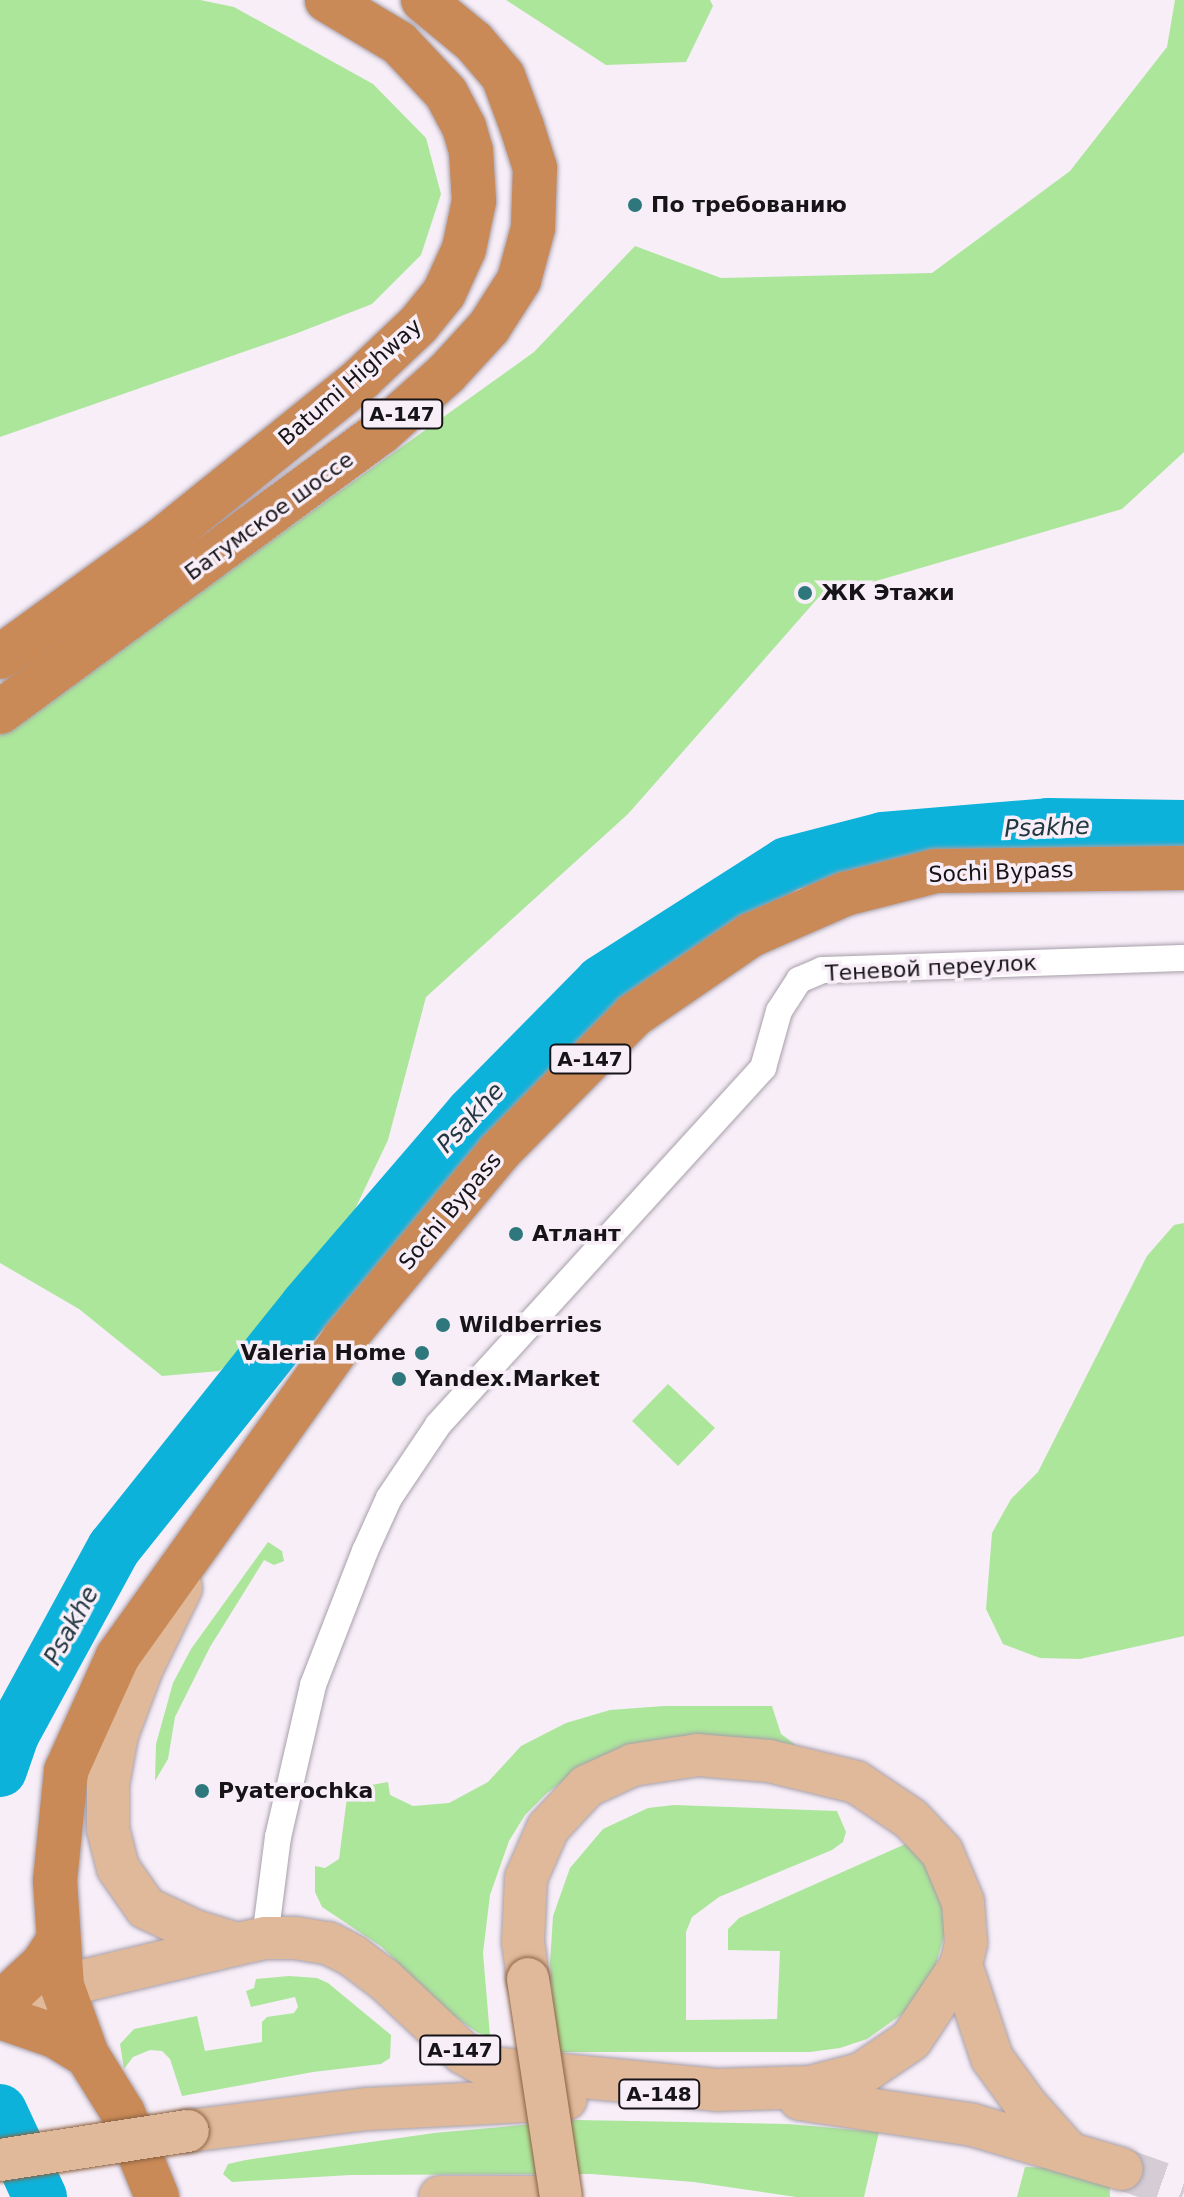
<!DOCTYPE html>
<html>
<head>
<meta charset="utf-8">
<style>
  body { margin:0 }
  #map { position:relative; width:1184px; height:2197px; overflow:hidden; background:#f7eef8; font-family:"DejaVu Sans",sans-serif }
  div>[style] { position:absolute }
  .green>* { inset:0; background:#ace69b }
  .river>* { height:54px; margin:-27px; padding:0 27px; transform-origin:27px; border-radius:27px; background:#0db2da }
  .primary-tunnel>* { height:42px; margin-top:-21px; transform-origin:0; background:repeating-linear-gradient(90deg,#d5cdd6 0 42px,transparent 0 63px) }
  .roads { filter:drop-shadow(0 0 2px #a79fa9) drop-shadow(0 0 2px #a79fa9) }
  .street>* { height:26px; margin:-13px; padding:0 13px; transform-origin:13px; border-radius:13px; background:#fff }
  .primary>* { height:42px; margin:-21px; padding:0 21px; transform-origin:21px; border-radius:21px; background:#dfb99a }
  .highway>* { height:44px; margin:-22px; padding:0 22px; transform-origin:22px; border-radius:22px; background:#ca8a57 }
  .bridges { filter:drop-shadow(0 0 2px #8b6141) drop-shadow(0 0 2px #8b6141) }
  .primary-bridge>* { height:42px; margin:-21px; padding:0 21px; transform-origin:21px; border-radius:21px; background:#dfb99a }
  .dots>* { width:22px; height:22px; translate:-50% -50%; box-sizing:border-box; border:4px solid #f7eef8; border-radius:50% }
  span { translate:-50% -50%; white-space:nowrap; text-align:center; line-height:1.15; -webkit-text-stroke:7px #f7eef8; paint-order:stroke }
  .shield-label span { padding:2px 6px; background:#f7eef8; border:2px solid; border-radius:6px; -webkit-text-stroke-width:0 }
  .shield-label { font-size:20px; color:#171418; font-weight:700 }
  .poi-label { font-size:22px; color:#171418; font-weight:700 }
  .left { translate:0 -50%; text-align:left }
  .right { translate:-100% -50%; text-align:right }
  .street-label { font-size:22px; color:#171418 }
  .water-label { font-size:24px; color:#223840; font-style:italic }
</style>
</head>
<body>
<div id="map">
  <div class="green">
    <div style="clip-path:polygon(0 0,200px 0,234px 7px,373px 84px,426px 138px,441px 194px,421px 255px,372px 304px,295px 334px,0 437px)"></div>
    <div style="clip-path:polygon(506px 0,710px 0,713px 6px,686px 62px,606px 65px)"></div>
    <div style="clip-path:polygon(1175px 0,1184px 0,1184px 452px,1122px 509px,818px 598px,628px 814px,426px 997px,388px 1140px,314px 1295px,219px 1371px,162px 1376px,79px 1309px,0 1263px,0 735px,534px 352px,635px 246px,721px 278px,932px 273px,1070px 171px,1167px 47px)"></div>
    <div style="clip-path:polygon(1184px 1223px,1184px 1636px,1080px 1659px,1040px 1658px,1003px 1644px,986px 1609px,992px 1533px,1011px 1499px,1038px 1472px,1147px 1256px,1174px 1225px)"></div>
    <div style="clip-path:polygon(668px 1384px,715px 1428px,678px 1466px,632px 1421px)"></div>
    <div style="clip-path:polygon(268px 1542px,282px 1551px,284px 1561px,274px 1565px,264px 1560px,210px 1647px,175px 1717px,168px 1759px,155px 1781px,156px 1744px,173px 1683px,191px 1649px)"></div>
    <div style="clip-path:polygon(664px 1706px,772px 1706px,781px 1734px,796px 1745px,726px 1739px,579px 1769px,547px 1793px,525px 1815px,509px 1841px,490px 1895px,483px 1953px,490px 2036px,478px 2033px,441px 2007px,382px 1947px,322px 1907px,315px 1892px,315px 1866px,325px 1868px,339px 1859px,349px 1782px,371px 1785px,388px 1782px,390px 1795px,413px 1806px,449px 1803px,488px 1782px,521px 1746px,566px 1723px,610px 1710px)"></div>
    <div style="clip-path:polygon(674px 1805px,837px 1811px,846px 1832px,843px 1842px,832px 1850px,719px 1897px,692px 1917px,686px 1932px,686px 2020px,777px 2019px,780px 1951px,728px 1950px,728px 1929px,739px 1918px,910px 1842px,941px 1889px,945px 1933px,931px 1981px,915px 2005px,867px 2039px,840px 2048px,810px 2052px,557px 2052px,550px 1963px,553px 1916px,570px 1868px,603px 1829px,648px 1808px)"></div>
    <div style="clip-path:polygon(289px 1976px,317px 1978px,328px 1983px,391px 2035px,390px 2058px,381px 2064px,313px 2072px,182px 2096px,170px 2059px,162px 2051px,150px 2050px,133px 2057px,124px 2069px,120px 2044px,134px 2029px,197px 2016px,205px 2051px,262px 2042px,262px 2022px,267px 2017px,294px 2013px,298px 2007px,295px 1997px,251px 2007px,246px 1991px,254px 1988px,256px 1979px)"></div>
    <div style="clip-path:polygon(578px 2120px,788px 2124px,879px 2132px,864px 2197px,796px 2197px,694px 2182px,591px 2174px,350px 2175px,232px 2182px,223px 2174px,228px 2164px,246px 2160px,434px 2133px)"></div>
    <div style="clip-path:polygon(1025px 2167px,1109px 2170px,1110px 2197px,1017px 2197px)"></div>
  </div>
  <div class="river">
    <div style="left:0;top:1770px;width:39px;rotate:-71deg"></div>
    <div style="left:13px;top:1733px;width:211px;rotate:-61.4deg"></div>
    <div style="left:114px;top:1548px;width:310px;rotate:-51.4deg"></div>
    <div style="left:307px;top:1306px;width:253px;rotate:-49.3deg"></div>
    <div style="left:472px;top:1114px;width:185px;rotate:-45.4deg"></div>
    <div style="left:602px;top:982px;width:219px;rotate:-32.5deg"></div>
    <div style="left:787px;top:864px;width:99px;rotate:-14.6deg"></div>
    <div style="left:883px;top:839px;width:166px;rotate:-4.8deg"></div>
    <div style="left:1048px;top:825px;width:136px;rotate:0.8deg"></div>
    <div style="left:0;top:2111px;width:95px;rotate:65.1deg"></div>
  </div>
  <div class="primary-tunnel">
    <div style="left:1122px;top:2169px;width:66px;rotate:19.5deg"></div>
  </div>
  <div class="roads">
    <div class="street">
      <div style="left:265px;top:1938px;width:102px;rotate:-82.7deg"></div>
      <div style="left:278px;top:1837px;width:156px;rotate:-77deg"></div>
      <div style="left:313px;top:1685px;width:144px;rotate:-68.8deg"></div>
      <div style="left:365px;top:1551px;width:58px;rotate:-65.6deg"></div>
      <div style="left:389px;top:1498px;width:88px;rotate:-56.1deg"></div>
      <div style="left:438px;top:1425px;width:483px;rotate:-47.7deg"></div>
      <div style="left:763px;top:1068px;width:59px;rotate:-74.3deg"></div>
      <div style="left:779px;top:1011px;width:37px;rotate:-57deg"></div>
      <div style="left:799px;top:980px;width:25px;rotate:-23deg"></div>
      <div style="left:822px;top:970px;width:362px;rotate:-1.9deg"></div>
    </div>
    <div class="primary">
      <div style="left:181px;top:1588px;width:89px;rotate:116deg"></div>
      <div style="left:142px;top:1668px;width:72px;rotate:110.5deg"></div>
      <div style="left:117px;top:1735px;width:50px;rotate:100.4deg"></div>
      <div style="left:108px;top:1784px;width:45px;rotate:90deg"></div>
      <div style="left:108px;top:1829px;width:40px;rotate:75.6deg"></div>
      <div style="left:118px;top:1868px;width:49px;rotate:55deg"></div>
      <div style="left:146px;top:1908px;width:54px;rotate:25.1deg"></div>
      <div style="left:195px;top:1931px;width:44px;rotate:17.2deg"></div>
      <div style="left:961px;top:1965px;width:98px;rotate:71.6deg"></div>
      <div style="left:992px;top:2058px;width:58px;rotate:54.1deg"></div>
      <div style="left:1026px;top:2105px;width:62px;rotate:48.3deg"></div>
      <div style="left:28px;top:1999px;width:36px;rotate:-21deg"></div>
      <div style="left:62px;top:1986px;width:180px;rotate:-13.5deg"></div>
      <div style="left:237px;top:1944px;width:29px;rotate:-12deg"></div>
      <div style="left:265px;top:1938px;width:30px"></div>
      <div style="left:295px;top:1938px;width:33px;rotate:9deg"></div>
      <div style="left:328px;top:1943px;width:28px;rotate:27deg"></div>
      <div style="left:353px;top:1956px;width:39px;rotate:37deg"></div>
      <div style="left:384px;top:1979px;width:108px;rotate:43.1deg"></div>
      <div style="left:463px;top:2053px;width:31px;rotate:29deg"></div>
      <div style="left:490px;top:2068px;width:228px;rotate:5.5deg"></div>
      <div style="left:717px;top:2090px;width:93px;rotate:-1.8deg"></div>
      <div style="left:810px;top:2087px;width:53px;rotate:-14.3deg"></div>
      <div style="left:861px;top:2074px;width:60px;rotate:-34.2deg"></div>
      <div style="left:911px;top:2040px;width:90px;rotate:-56.3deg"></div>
      <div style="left:961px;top:1965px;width:23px;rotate:-77deg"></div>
      <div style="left:966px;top:1943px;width:41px;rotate:-94.2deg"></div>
      <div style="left:963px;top:1902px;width:54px;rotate:-112.8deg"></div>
      <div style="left:942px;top:1852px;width:45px;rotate:-133.2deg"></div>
      <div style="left:911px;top:1819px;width:66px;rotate:-146.1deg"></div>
      <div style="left:856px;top:1782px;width:89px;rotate:-166.4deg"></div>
      <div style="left:769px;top:1761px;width:71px;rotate:-175.2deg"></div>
      <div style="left:698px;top:1755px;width:66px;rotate:171.3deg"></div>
      <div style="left:633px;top:1765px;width:51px;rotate:155.5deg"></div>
      <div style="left:587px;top:1786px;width:57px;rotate:132.9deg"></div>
      <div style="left:548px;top:1828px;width:55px;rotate:113.7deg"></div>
      <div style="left:526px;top:1878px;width:64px;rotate:92.7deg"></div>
      <div style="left:523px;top:1942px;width:37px;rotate:82deg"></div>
      <div style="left:800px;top:2099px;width:175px;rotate:8.5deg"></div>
      <div style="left:973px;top:2125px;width:155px;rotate:16.5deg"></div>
      <div style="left:188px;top:2131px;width:181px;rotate:-7deg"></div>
      <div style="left:368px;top:2109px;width:198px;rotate:-2.9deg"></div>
      <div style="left:440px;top:2197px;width:98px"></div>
    </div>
    <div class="highway">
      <div style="left:0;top:657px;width:196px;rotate:-35.9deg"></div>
      <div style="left:159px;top:542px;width:261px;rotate:-38.9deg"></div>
      <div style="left:362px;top:378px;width:77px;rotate:-43.4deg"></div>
      <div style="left:418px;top:325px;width:41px;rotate:-50.9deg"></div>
      <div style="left:444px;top:293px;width:48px;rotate:-65.6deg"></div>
      <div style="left:464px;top:249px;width:49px;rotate:-78.2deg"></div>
      <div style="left:474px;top:201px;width:50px;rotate:-93.4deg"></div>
      <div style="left:471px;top:151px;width:25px;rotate:-106deg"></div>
      <div style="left:464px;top:127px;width:38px;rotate:-118deg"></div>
      <div style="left:446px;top:93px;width:69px;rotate:-133.2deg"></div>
      <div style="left:399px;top:43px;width:84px;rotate:-149.2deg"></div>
      <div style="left:0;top:712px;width:471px;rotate:-36.3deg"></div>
      <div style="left:380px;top:433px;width:89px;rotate:-41.8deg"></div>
      <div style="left:446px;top:374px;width:64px;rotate:-47.5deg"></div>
      <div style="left:489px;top:327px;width:56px;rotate:-57.4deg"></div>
      <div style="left:519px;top:280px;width:54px;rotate:-74.9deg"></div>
      <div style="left:533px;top:228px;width:60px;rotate:-88.1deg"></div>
      <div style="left:535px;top:168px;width:43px;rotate:-107.6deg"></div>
      <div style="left:522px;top:127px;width:54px;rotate:-110.4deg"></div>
      <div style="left:503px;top:76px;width:45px;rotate:-130.5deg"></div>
      <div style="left:474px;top:42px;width:66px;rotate:-140.5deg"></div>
      <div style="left:0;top:2004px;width:59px;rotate:-42.9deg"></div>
      <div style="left:43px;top:1964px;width:24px;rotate:-57deg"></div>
      <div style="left:0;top:2017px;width:58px;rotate:19.1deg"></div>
      <div style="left:55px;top:2036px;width:37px;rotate:31deg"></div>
      <div style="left:157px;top:2197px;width:91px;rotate:-112deg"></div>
      <div style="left:123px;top:2113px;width:68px;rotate:-121.8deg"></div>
      <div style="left:87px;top:2055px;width:73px;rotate:-109.9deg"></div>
      <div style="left:62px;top:1986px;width:105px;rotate:-93.8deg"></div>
      <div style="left:55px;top:1881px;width:111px;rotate:-84.3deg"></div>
      <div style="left:66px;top:1771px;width:126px;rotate:-65.7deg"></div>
      <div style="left:118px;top:1656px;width:388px;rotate:-54.5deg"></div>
      <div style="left:343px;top:1340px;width:244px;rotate:-50.3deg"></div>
      <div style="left:499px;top:1152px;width:192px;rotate:-45.4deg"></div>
      <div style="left:634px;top:1015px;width:142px;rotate:-34.4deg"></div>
      <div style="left:751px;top:935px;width:103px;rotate:-23.6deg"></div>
      <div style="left:845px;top:894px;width:94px;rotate:-14.2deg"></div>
      <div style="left:936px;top:871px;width:248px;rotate:-0.7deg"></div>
    </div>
  </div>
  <div class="bridges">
    <div class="primary-bridge">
      <div style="left:528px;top:1979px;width:220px;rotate:81.4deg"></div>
      <div style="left:0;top:2160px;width:190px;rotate:-8.8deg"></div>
    </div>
  </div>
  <div class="dots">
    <div style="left:635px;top:205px;background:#2e787d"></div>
    <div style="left:805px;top:593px;background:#2e787d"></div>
    <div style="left:516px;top:1234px;background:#2e787d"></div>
    <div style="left:443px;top:1325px;background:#2e787d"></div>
    <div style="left:422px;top:1353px;background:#2e787d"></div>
    <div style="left:399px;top:1379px;background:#2e787d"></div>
    <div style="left:202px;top:1791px;background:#2e787d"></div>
  </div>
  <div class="shield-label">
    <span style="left:402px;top:414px">А-147</span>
    <span style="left:590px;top:1059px">А-147</span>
    <span style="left:460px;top:2050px">А-147</span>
    <span style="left:659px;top:2094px">А-148</span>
  </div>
  <div class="poi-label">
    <span class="left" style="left:651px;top:205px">По требованию</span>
    <span class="left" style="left:821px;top:593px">ЖК Этажи</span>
    <span class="left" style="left:532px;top:1234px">Атлант</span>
    <span class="left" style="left:459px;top:1325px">Wildberries</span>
    <span class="right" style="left:406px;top:1353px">Valeria Home</span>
    <span class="left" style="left:415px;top:1379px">Yandex.Market</span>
    <span class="left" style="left:218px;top:1791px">Pyaterochka</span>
  </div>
  <div class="street-label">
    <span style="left:350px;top:382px;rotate:-41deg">Batumi Highway</span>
    <span style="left:269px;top:516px;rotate:-36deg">Батумское шоссе</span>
    <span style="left:1001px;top:872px;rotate:-2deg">Sochi Bypass</span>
    <span style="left:931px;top:968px;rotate:-3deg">Теневой переулок</span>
    <span style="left:450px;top:1211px;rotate:-50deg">Sochi Bypass</span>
  </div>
  <div class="water-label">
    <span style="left:1047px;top:828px;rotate:-2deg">Psakhe</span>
    <span style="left:471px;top:1118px;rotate:-47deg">Psakhe</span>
    <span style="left:72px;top:1626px;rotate:-61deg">Psakhe</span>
  </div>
</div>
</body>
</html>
